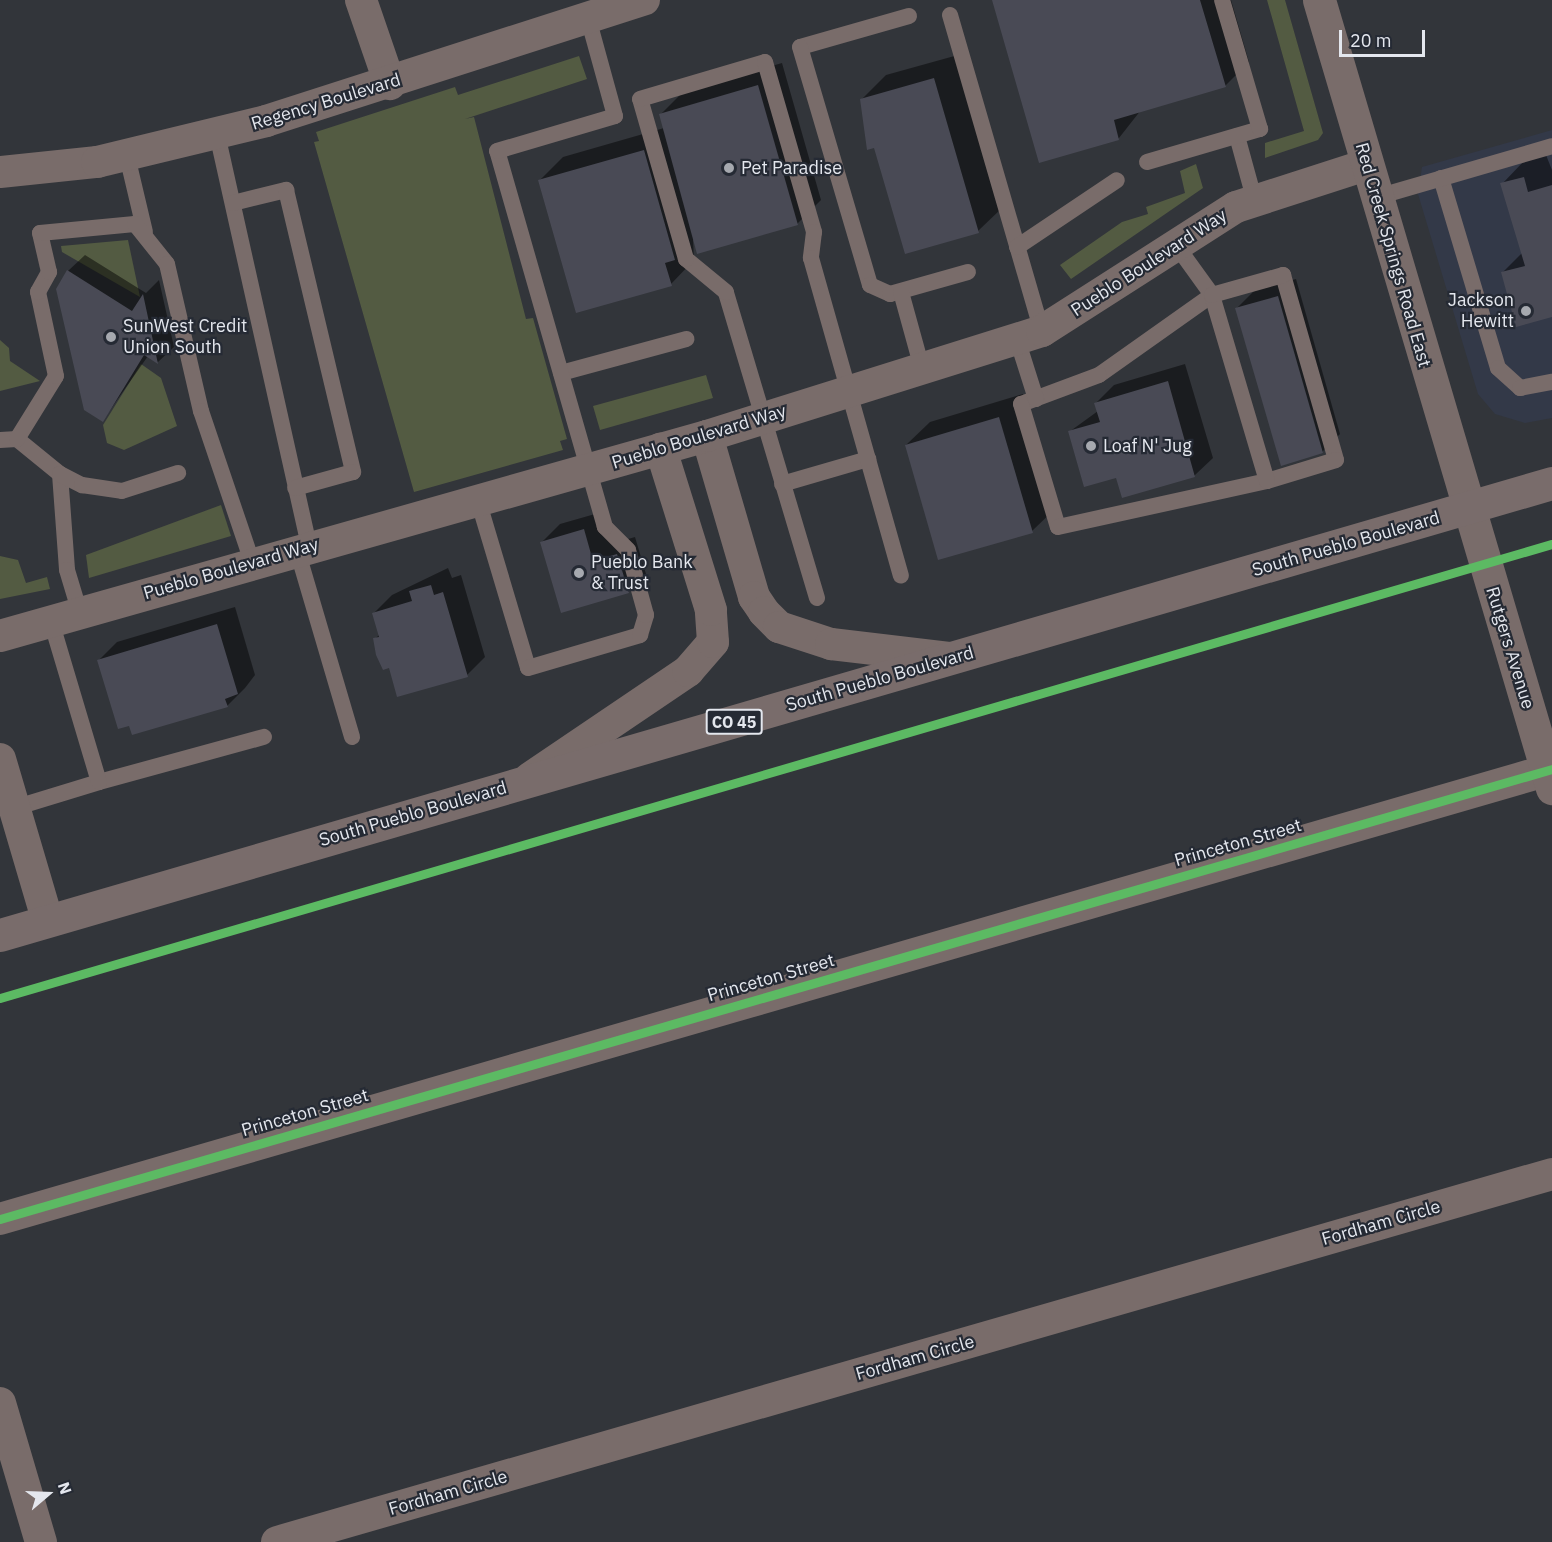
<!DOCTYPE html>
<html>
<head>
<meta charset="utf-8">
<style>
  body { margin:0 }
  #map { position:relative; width:1552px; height:1542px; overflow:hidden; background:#32353a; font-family:"IBM Plex Sans",sans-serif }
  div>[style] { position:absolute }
  .built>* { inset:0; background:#333948 }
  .green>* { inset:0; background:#535b42 }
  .shadow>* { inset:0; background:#0007 }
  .building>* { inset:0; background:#494a55 }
  .service>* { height:16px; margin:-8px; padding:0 8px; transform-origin:8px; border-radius:8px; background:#796c6a }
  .minor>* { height:32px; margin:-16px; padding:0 16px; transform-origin:16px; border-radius:16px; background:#796c6a }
  .tertiary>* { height:33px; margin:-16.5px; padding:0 16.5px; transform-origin:16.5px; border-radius:16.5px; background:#796c6a }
  .primary>* { height:33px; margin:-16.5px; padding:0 16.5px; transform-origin:16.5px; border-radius:16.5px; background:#796c6b }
  .cycleway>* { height:9px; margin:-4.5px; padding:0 4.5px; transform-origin:4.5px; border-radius:4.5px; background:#5cba63 }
  .dots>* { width:16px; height:16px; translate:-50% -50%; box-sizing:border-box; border:3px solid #252a34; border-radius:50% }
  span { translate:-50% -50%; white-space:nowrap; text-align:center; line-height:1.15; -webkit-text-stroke:4.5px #252a34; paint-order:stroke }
  .shield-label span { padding:2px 4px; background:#252a34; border:2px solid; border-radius:4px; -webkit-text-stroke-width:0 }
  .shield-label { font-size:16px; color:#e4e7ee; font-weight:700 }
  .street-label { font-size:18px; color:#e4e7ee }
  .poi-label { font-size:18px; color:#e4e7ee }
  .left { translate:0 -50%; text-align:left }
  .right { translate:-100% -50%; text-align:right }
  .north { position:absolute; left:18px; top:1464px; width:60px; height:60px; -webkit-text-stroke:4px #252a34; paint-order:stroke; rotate:71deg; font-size:16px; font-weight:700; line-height:24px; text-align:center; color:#e4e7ee }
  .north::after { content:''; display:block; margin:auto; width:21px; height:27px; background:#e4e7ee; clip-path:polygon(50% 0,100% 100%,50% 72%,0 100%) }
  .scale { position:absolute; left:1339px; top:30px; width:86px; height:27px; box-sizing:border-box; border:3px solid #e4e7ee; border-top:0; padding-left:8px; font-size:18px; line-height:21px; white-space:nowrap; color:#e4e7ee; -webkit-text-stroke:4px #252a34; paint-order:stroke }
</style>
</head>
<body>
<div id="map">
  <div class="built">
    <div style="clip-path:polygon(1552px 130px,1552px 418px,1525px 423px,1495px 414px,1478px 394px,1418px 194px,1422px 167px)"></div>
  </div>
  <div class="green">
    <div style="clip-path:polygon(1267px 0,1285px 0,1323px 133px,1318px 140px,1265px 158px,1265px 143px,1304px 131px)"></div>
    <div style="clip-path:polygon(579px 56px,587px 79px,465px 119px,474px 117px,526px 319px,533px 318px,567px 439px,560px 441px,563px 450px,414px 492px,314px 142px,319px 141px,316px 132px,455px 87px,458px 95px)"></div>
    <div style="clip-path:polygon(1196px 164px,1203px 188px,1071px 279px,1060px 265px,1122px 222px,1148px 214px,1146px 207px,1185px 193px,1180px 171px)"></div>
    <div style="clip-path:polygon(128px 240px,140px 297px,62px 252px,61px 246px)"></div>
    <div style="clip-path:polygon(0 340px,9px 348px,10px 361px,40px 381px,0 391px)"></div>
    <div style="clip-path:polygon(141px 364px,161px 378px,177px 426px,124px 450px,107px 443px,103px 425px)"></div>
    <div style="clip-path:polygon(706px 375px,713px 398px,600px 430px,593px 406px)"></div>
    <div style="clip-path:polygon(221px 505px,231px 536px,89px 578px,86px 555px)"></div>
    <div style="clip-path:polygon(0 556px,18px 560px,26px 583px,47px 577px,50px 589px,0 599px)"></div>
  </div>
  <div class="shadow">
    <div style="clip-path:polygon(994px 0,1231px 0,1249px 62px,1225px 86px,1141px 110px,1119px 138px,1040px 161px)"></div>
    <div style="clip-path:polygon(958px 55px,1002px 208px,978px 231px,862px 99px,886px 75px)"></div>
    <div style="clip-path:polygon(782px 63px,821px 200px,797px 224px,693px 240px,694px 260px,671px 284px,539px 181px,563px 157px,664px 128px,660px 115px,684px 91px)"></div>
    <div style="clip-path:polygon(1546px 155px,1552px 170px,1552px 315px,1502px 273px,1522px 253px,1502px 184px,1524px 161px)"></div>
    <div style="clip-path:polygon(85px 255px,146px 293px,159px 280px,174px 347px,158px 362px,148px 356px,103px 420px,68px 271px)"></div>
    <div style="clip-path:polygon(1296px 279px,1340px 434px,1322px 452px,1237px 308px,1255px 290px)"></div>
    <div style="clip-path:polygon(1185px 364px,1213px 458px,1195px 475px,1123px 496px,1117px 476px,1069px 432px,1098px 411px,1096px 403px,1114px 385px)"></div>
    <div style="clip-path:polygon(1023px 394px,1056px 508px,1032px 531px,906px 445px,930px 422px)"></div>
    <div style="clip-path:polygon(602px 512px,611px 544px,635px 537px,646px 574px,628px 592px,542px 542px,560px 524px)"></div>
    <div style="clip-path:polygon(448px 568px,452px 578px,461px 575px,485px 657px,467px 675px,390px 666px,375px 639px,380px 634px,374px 613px,392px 595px)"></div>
    <div style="clip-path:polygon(235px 607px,255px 675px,245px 688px,227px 706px,130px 724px,99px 660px,117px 642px)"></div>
  </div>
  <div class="building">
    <div style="clip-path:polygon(992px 0,1200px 0,1226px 87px,1114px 120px,1119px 140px,1039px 163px)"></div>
    <div style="clip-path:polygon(934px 78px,979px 233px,905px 254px,874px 148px,867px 150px,860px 99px)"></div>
    <div style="clip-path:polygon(758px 85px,798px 225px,697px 254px,659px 114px)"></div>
    <div style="clip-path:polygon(644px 150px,675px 260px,665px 263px,672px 286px,576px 313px,538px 180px)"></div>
    <div style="clip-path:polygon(1524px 177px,1528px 192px,1552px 185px,1552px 317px,1516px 327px,1501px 272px,1525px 266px,1500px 183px)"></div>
    <div style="clip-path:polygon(67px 270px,132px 311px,143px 294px,158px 364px,144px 355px,103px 422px,84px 410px,56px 289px)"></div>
    <div style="clip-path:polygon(1278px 296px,1323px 453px,1281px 466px,1235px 308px)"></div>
    <div style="clip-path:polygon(1168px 381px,1195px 477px,1122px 498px,1116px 478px,1084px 487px,1068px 431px,1100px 422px,1094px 403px)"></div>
    <div style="clip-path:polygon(999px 417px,1033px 533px,938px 560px,905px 445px)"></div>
    <div style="clip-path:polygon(584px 529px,593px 561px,617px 554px,629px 593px,561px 613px,540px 542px)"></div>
    <div style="clip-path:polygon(431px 585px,434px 595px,443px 592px,468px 677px,397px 697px,389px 668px,383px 670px,376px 655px,373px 638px,379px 637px,372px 613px,412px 601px,409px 591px)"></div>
    <div style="clip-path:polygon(217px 624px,238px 694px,225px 699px,228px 707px,132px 735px,129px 726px,118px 729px,97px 660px)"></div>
  </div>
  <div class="service">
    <div style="left:950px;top:15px;width:329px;rotate:73.8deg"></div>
    <div style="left:909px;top:16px;width:113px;rotate:164.1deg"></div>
    <div style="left:800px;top:47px;width:248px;rotate:73.6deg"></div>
    <div style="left:870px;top:285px;width:22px;rotate:24deg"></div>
    <div style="left:890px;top:294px;width:81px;rotate:-15.8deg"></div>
    <div style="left:217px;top:134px;width:423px;rotate:77.4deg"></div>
    <div style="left:1237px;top:136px;width:64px;rotate:74.7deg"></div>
    <div style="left:127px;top:156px;width:78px;rotate:76.7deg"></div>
    <div style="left:1147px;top:162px;width:118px;rotate:-16.3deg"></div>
    <div style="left:1260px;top:129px;width:134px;rotate:-106.4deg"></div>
    <div style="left:1441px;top:178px;width:198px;rotate:73.3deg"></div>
    <div style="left:1498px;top:368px;width:30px;rotate:42deg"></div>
    <div style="left:1520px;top:388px;width:33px;rotate:-11deg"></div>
    <div style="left:1377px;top:197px;width:182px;rotate:-16.2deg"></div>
    <div style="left:233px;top:203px;width:55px;rotate:-13.8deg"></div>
    <div style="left:286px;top:190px;width:290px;rotate:76.6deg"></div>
    <div style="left:353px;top:472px;width:60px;rotate:164.6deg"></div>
    <div style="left:1176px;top:245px;width:62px;rotate:54.2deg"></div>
    <div style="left:1212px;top:295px;width:138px;rotate:144.7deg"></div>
    <div style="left:1099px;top:375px;width:83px;rotate:159.6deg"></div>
    <div style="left:1021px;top:404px;width:128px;rotate:73.3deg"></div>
    <div style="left:1058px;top:527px;width:214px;rotate:-12.4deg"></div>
    <div style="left:1017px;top:247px;width:120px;rotate:-33.8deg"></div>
    <div style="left:1283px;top:275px;width:192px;rotate:74deg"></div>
    <div style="left:1336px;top:460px;width:72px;rotate:163.1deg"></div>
    <div style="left:1267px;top:481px;width:194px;rotate:-106.5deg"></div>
    <div style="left:1212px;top:295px;width:74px;rotate:-15.7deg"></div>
    <div style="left:901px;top:292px;width:79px;rotate:74.6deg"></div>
    <div style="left:1017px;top:339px;width:63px;rotate:72.4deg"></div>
    <div style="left:561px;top:373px;width:130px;rotate:-15.2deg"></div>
    <div style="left:17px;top:439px;width:55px;rotate:39.1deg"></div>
    <div style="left:60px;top:474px;width:96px;rotate:85.8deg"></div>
    <div style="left:67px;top:570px;width:45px;rotate:73.2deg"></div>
    <div style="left:0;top:440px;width:17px;rotate:-3deg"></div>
    <div style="left:17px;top:439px;width:74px;rotate:-58.2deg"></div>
    <div style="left:56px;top:376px;width:86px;rotate:-102.1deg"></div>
    <div style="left:38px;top:292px;width:23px;rotate:-61deg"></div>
    <div style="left:49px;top:272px;width:40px;rotate:-103deg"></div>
    <div style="left:40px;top:233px;width:95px;rotate:-5.4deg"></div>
    <div style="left:135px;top:224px;width:51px;rotate:51.3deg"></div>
    <div style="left:167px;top:264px;width:151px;rotate:77deg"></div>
    <div style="left:201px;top:411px;width:159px;rotate:71.3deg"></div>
    <div style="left:60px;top:474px;width:25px;rotate:27deg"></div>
    <div style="left:82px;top:485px;width:40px;rotate:8.5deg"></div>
    <div style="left:122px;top:491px;width:59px;rotate:-17.8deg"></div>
    <div style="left:782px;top:484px;width:90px;rotate:-16.2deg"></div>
    <div style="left:478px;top:500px;width:175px;rotate:73.4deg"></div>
    <div style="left:528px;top:668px;width:117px;rotate:-16.4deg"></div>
    <div style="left:640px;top:635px;width:21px;rotate:-73deg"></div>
    <div style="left:646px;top:615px;width:67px;rotate:-105.5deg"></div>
    <div style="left:628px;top:550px;width:33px;rotate:-135deg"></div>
    <div style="left:605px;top:527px;width:391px;rotate:-106deg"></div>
    <div style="left:497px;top:151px;width:123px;rotate:-16.5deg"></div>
    <div style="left:615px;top:116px;width:102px;rotate:-105.4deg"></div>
    <div style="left:297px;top:550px;width:195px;rotate:73.6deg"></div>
    <div style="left:817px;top:598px;width:319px;rotate:-106.6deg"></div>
    <div style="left:726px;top:292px;width:52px;rotate:-140.5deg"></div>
    <div style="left:686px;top:259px;width:166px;rotate:-106deg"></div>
    <div style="left:640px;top:99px;width:130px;rotate:-16.5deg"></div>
    <div style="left:765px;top:62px;width:177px;rotate:73.9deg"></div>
    <div style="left:814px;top:232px;width:26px;rotate:97deg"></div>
    <div style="left:811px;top:258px;width:330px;rotate:74.2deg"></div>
    <div style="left:99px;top:782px;width:171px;rotate:-15.3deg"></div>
    <div style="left:14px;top:808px;width:89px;rotate:-17deg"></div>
    <div style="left:99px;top:782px;width:168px;rotate:-106.6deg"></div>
  </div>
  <div class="minor">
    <div style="left:361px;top:0;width:89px;rotate:71deg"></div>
    <div style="left:0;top:172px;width:98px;rotate:-5.9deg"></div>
    <div style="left:97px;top:162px;width:174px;rotate:-13.6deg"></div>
    <div style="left:266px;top:121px;width:397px;rotate:-17.8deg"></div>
    <div style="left:707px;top:436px;width:168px;rotate:73.7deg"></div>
    <div style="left:754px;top:597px;width:18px;rotate:56deg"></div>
    <div style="left:764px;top:612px;width:21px;rotate:45deg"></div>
    <div style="left:779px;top:627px;width:55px;rotate:18.1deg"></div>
    <div style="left:831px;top:644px;width:121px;rotate:6.7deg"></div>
    <div style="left:0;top:636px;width:735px;rotate:-15.8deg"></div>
    <div style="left:707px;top:436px;width:351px;rotate:-17.4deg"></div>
    <div style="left:1042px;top:331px;width:230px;rotate:-32.6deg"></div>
    <div style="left:1236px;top:207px;width:137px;rotate:-17.9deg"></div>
    <div style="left:0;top:759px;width:167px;rotate:73.6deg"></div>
    <div style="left:530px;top:778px;width:191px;rotate:-34.1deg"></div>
    <div style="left:688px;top:671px;width:38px;rotate:-49deg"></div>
    <div style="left:713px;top:642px;width:32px;rotate:-94deg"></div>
    <div style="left:711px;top:610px;width:169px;rotate:-107.3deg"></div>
    <div style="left:0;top:1219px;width:1616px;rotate:-16.17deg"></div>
    <div style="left:0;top:1403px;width:145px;rotate:73.6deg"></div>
    <div style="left:277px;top:1542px;width:1327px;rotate:-16.1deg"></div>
  </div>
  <div class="tertiary">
    <div style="left:1319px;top:0;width:822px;rotate:73.53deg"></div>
  </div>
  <div class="primary">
    <div style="left:0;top:935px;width:1616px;rotate:-16.24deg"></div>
  </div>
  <div class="cycleway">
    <div style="left:0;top:998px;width:1617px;rotate:-16.31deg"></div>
    <div style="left:0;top:1219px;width:1616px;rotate:-16.17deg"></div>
  </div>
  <div class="dots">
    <div style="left:729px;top:168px;background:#a6a9af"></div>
    <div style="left:1526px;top:311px;background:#a6a9af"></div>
    <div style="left:111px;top:337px;background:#a6a9af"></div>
    <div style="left:1091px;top:446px;background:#a6a9af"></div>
    <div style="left:579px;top:573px;background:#a6a9af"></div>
  </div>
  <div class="shield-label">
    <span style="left:734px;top:722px">CO 45</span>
  </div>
  <div class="street-label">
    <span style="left:326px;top:102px;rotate:-17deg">Regency Boulevard</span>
    <span style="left:1393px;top:255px;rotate:74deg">Red Creek Springs Road East</span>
    <span style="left:1149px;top:263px;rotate:-33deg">Pueblo Boulevard Way</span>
    <span style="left:699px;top:437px;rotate:-17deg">Pueblo Boulevard Way</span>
    <span style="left:1346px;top:544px;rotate:-16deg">South Pueblo Boulevard</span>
    <span style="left:231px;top:569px;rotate:-16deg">Pueblo Boulevard Way</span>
    <span style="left:1510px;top:648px;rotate:73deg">Rutgers Avenue</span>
    <span style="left:880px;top:679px;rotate:-16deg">South Pueblo Boulevard</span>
    <span style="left:413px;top:814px;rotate:-16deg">South Pueblo Boulevard</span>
    <span style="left:1238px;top:843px;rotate:-16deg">Princeton Street</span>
    <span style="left:771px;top:978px;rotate:-16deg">Princeton Street</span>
    <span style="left:305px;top:1113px;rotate:-16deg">Princeton Street</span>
    <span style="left:1381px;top:1223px;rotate:-16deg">Fordham Circle</span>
    <span style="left:915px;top:1358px;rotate:-16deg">Fordham Circle</span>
    <span style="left:448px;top:1493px;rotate:-16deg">Fordham Circle</span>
  </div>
  <div class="poi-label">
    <span class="left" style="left:741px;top:168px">Pet Paradise</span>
    <span class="right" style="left:1514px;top:311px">Jackson<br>Hewitt</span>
    <span class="left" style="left:123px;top:337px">SunWest Credit<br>Union South</span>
    <span class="left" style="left:1103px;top:446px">Loaf N' Jug</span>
    <span class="left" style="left:591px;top:573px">Pueblo Bank<br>&amp; Trust</span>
  </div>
  <div class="north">N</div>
  <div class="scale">20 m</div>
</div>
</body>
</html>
